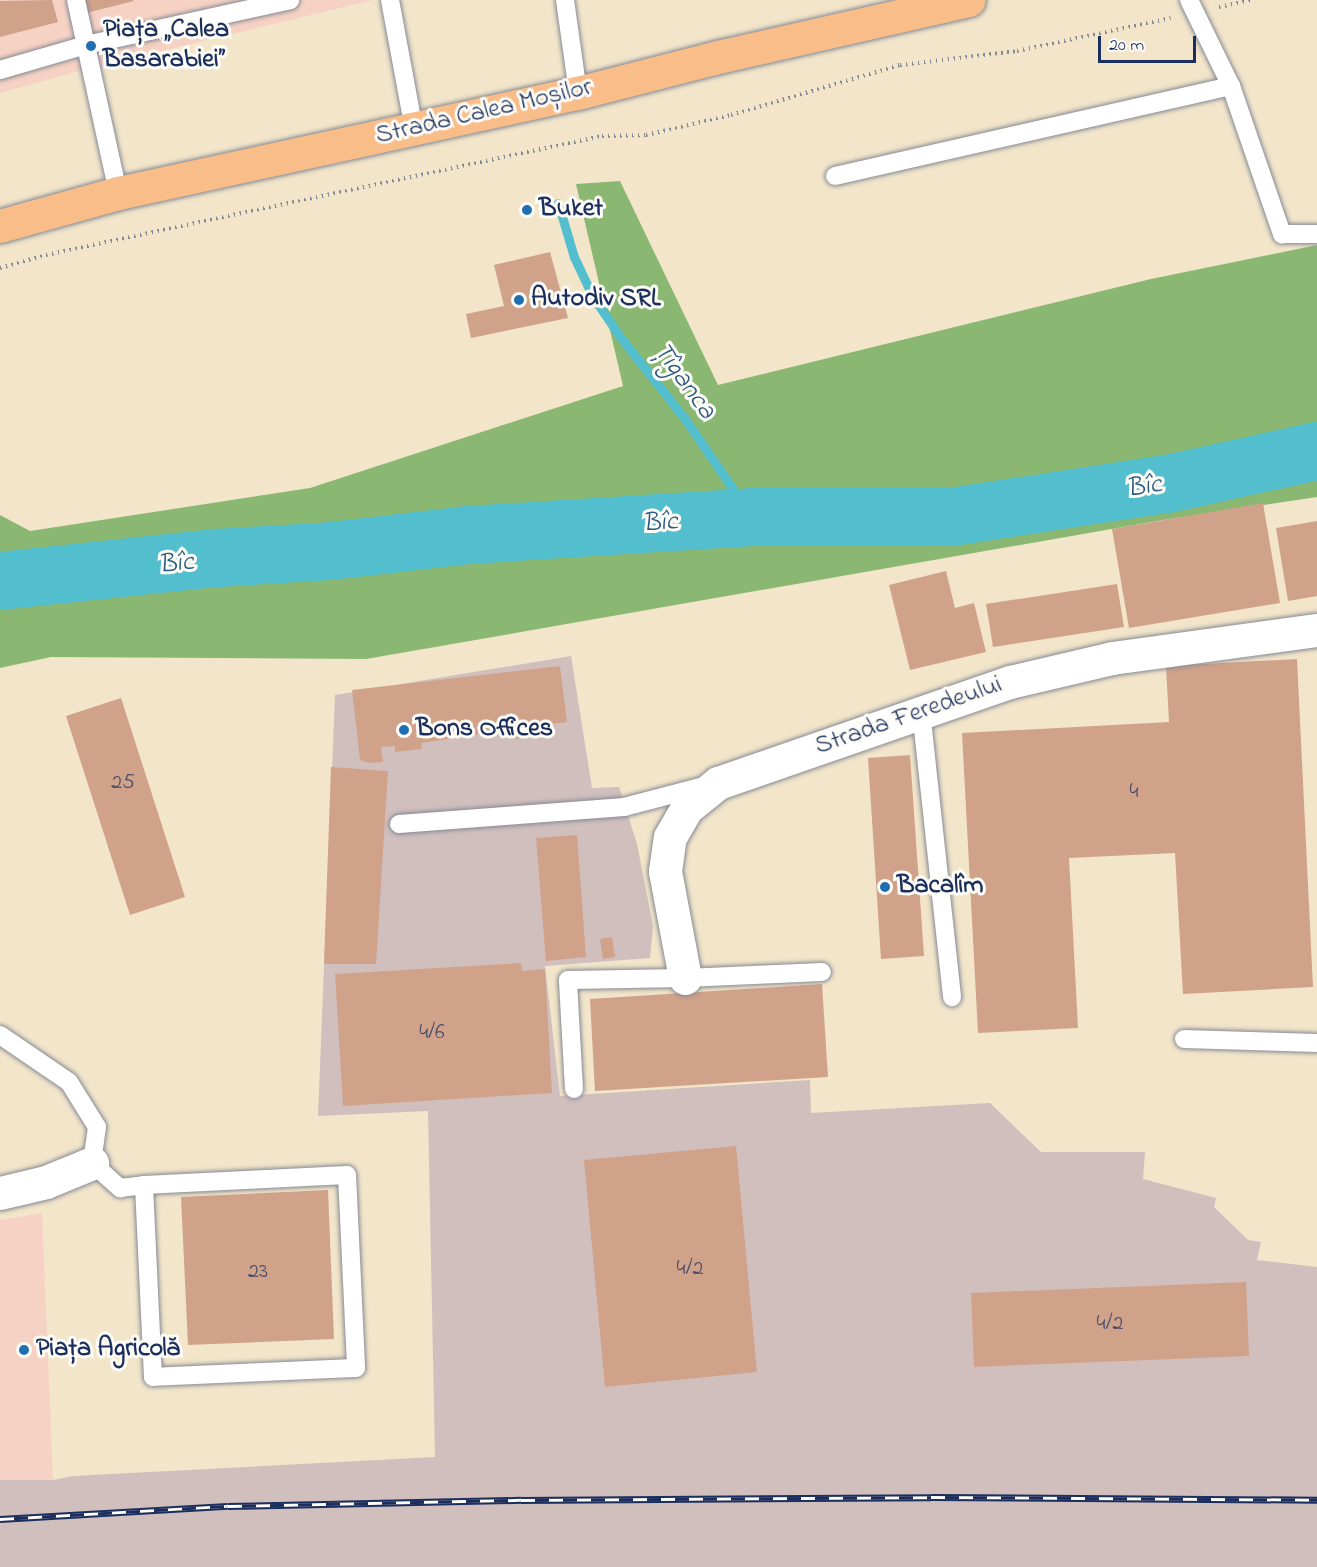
<!DOCTYPE html>
<html>
<head>
<meta charset="utf-8">
<style>
  body { margin:0 }
  #map { position:relative; width:1317px; height:1567px; overflow:hidden; background:#f2e5ca; font-family:"Indie Flower",sans-serif }
  div>[style] { position:absolute }
  .built>* { inset:0; background:#f6d2c4 }
  .industrial>* { inset:0; background:#d1bfbe }
  .forest>* { inset:0; background:#8ab872 }
  .stream>* { height:9px; margin:-4.5px; padding:0 4.5px; transform-origin:4.5px; border-radius:4.5px; background:#53bece }
  .river>* { height:58px; margin:-29px; padding:0 29px; transform-origin:29px; border-radius:29px; background:#53bece }
  .building>* { inset:0; background:#d1a28a }
  .path>* { height:4px; margin-top:-2px; transform-origin:0; background:repeating-linear-gradient(90deg,#868a94 0 1.5px,transparent 0 6px) }
  .roads { filter:drop-shadow(0 0 2px #868a94) drop-shadow(0 0 2px #868a94) }
  .service>* { height:18px; margin:-9px; padding:0 9px; transform-origin:9px; border-radius:9px; background:#fff }
  .minor>* { height:33px; margin:-16.5px; padding:0 16.5px; transform-origin:16.5px; border-radius:16.5px; background:#fff }
  .primary>* { height:33px; margin:-16.5px; padding:0 16.5px; transform-origin:16.5px; border-radius:16.5px; background:#f8bd89 }
  .rail>* { height:7px; margin-top:-3.5px; transform-origin:0; background:repeating-linear-gradient(90deg,#fdfcf7 0 14px,#1b2f5e 0 28px); box-sizing:border-box; border-block:2px solid #1b2f5e }
  .dots>* { width:16px; height:16px; translate:-50% -50%; box-sizing:border-box; border:3px solid #fdfcf7; border-radius:50% }
  span { translate:-50% -50%; white-space:nowrap; text-align:center; line-height:1.15; -webkit-text-stroke:6px #fdfcf7; paint-order:stroke }
  .number-label { font-size:22px; color:#484c69 }
  .number-label span { -webkit-text-stroke-width:0 }
  .poi-label { font-size:26px; color:#1b2f5e; font-weight:700 }
  .left { translate:0 -50%; text-align:left }
  .street-label { font-size:26px; color:#1b2f5e }
  .water-label { font-size:27px; color:#2c5a80; font-style:italic }
  .scale { position:absolute; left:1098px; top:36px; width:98px; height:27px; box-sizing:border-box; border:3px solid #1b2f5e; border-top:0; padding-left:8px; font-size:18px; line-height:21px; white-space:nowrap; color:#1b2f5e; -webkit-text-stroke:4px #fdfcf7; paint-order:stroke }
</style>
</head>
<body>
<div id="map">
  <div class="built">
    <div style="clip-path:polygon(0 0,373px 0,79px 71px,0 93px)"></div>
    <div style="clip-path:polygon(42px 1213px,53px 1480px,0 1480px,0 1220px)"></div>
  </div>
  <div class="industrial">
    <div style="clip-path:polygon(571px 656px,592px 788px,619px 787px,637px 844px,653px 926px,650px 958px,545px 966px,560px 1096px,810px 1080px,811px 1113px,990px 1103px,1041px 1152px,1145px 1152px,1143px 1179px,1216px 1198px,1214px 1207px,1248px 1240px,1261px 1242px,1257px 1260px,1317px 1267px,1317px 1567px,0 1567px,0 1480px,53px 1480px,73px 1476px,435px 1457px,428px 1111px,318px 1116px,335px 695px)"></div>
  </div>
  <div class="forest">
    <div style="clip-path:polygon(620px 181px,718px 385px,1151px 279px,1317px 245px,1317px 497px,1163px 520px,366px 659px,51px 657px,0 668px,0 515px,30px 531px,310px 488px,623px 386px,576px 184px)"></div>
  </div>
  <div class="stream">
    <div style="left:558px;top:203px;width:56px;rotate:73.5deg"></div>
    <div style="left:574px;top:257px;width:44px;rotate:64.6deg"></div>
    <div style="left:593px;top:297px;width:50px;rotate:55.7deg"></div>
    <div style="left:621px;top:338px;width:103px;rotate:51.7deg"></div>
    <div style="left:685px;top:419px;width:119px;rotate:55.6deg"></div>
  </div>
  <div class="river">
    <div style="left:0;top:581px;width:218px;rotate:-6.1deg"></div>
    <div style="left:217px;top:558px;width:113px;rotate:-3.5deg"></div>
    <div style="left:330px;top:551px;width:140px;rotate:-6.6deg"></div>
    <div style="left:469px;top:535px;width:284px;rotate:-3.6deg"></div>
    <div style="left:752px;top:517px;width:205px;rotate:-0.3deg"></div>
    <div style="left:957px;top:516px;width:212px;rotate:-8.7deg"></div>
    <div style="left:1167px;top:484px;width:154px;rotate:-12.4deg"></div>
  </div>
  <div class="building">
    <div style="clip-path:polygon(52px 0,58px 22px,0 37px,0 1px)"></div>
    <div style="clip-path:polygon(83px 0,133px 0,134px 1px,86px 13px)"></div>
    <div style="clip-path:polygon(550px 252px,568px 318px,471px 338px,466px 314px,504px 306px,494px 265px)"></div>
    <div style="clip-path:polygon(1263px 503px,1280px 603px,1129px 628px,1112px 529px)"></div>
    <div style="clip-path:polygon(1317px 521px,1317px 596px,1288px 601px,1276px 528px)"></div>
    <div style="clip-path:polygon(946px 571px,955px 608px,974px 603px,986px 652px,910px 670px,889px 585px)"></div>
    <div style="clip-path:polygon(1117px 584px,1124px 627px,993px 647px,986px 604px)"></div>
    <div style="clip-path:polygon(1297px 659px,1313px 987px,1183px 994px,1175px 853px,1069px 858px,1078px 1028px,978px 1033px,962px 733px,1169px 722px,1166px 666px)"></div>
    <div style="clip-path:polygon(560px 666px,567px 722px,536px 726px,538px 736px,513px 739px,512px 729px,421px 743px,422px 749px,395px 752px,395px 746px,381px 747px,383px 762px,369px 763px,360px 760px,352px 690px)"></div>
    <div style="clip-path:polygon(121px 698px,185px 897px,130px 915px,66px 716px)"></div>
    <div style="clip-path:polygon(910px 755px,924px 956px,881px 959px,868px 758px)"></div>
    <div style="clip-path:polygon(331px 767px,388px 771px,376px 964px,324px 964px)"></div>
    <div style="clip-path:polygon(577px 835px,586px 957px,546px 961px,536px 838px)"></div>
    <div style="clip-path:polygon(612px 937px,615px 957px,603px 959px,600px 939px)"></div>
    <div style="clip-path:polygon(521px 963px,522px 971px,545px 969px,552px 1093px,343px 1106px,335px 974px)"></div>
    <div style="clip-path:polygon(822px 984px,828px 1077px,595px 1091px,590px 999px)"></div>
    <div style="clip-path:polygon(736px 1146px,757px 1372px,605px 1387px,584px 1160px)"></div>
    <div style="clip-path:polygon(328px 1190px,334px 1339px,188px 1345px,181px 1197px)"></div>
    <div style="clip-path:polygon(1246px 1282px,1249px 1356px,974px 1367px,971px 1293px)"></div>
  </div>
  <div class="path">
    <div style="left:1219px;top:7px;width:33px;rotate:-12deg"></div>
    <div style="left:0;top:268px;width:48px;rotate:-15.8deg"></div>
    <div style="left:46px;top:255px;width:569px;rotate:-12.08deg"></div>
    <div style="left:602px;top:136px;width:44px;rotate:-1.3deg"></div>
    <div style="left:646px;top:135px;width:87px;rotate:-13.2deg"></div>
    <div style="left:731px;top:115px;width:176px;rotate:-16.5deg"></div>
    <div style="left:900px;top:65px;width:118px;rotate:-6.8deg"></div>
    <div style="left:1017px;top:51px;width:157px;rotate:-12.1deg"></div>
  </div>
  <div class="roads">
    <div class="service">
      <div style="left:76px;top:0;width:198px;rotate:77.7deg"></div>
      <div style="left:390px;top:0;width:131px;rotate:79.5deg"></div>
      <div style="left:565px;top:0;width:94px;rotate:82deg"></div>
      <div style="left:1189px;top:0;width:96px;rotate:64deg"></div>
      <div style="left:1231px;top:86px;width:157px;rotate:71deg"></div>
      <div style="left:1282px;top:234px;width:35px"></div>
      <div style="left:0;top:70px;width:90px;rotate:-16.2deg"></div>
      <div style="left:86px;top:45px;width:209px;rotate:-12.4deg"></div>
      <div style="left:835px;top:176px;width:406px;rotate:-12.8deg"></div>
      <div style="left:921px;top:711px;width:288px;rotate:83.8deg"></div>
      <div style="left:399px;top:824px;width:226px;rotate:-4.3deg"></div>
      <div style="left:624px;top:807px;width:83px;rotate:-14.7deg"></div>
      <div style="left:0;top:1035px;width:83px;rotate:34.3deg"></div>
      <div style="left:69px;top:1082px;width:53px;rotate:58.1deg"></div>
      <div style="left:97px;top:1127px;width:36px;rotate:98deg"></div>
      <div style="left:92px;top:1163px;width:38px;rotate:42deg"></div>
      <div style="left:120px;top:1188px;width:24px;rotate:-7deg"></div>
      <div style="left:144px;top:1185px;width:203px;rotate:-2.8deg"></div>
      <div style="left:347px;top:1175px;width:193px;rotate:87.3deg"></div>
      <div style="left:356px;top:1368px;width:203px;rotate:177.5deg"></div>
      <div style="left:153px;top:1377px;width:192px;rotate:-92.7deg"></div>
      <div style="left:1184px;top:1039px;width:133px;rotate:1.7deg"></div>
      <div style="left:574px;top:1089px;width:109px;rotate:-93.2deg"></div>
      <div style="left:568px;top:980px;width:117px;rotate:-1deg"></div>
      <div style="left:685px;top:978px;width:137px;rotate:-2.5deg"></div>
    </div>
    <div class="minor">
      <div style="left:685px;top:978px;width:109px;rotate:-100.6deg"></div>
      <div style="left:665px;top:871px;width:34px;rotate:-82deg"></div>
      <div style="left:670px;top:837px;width:34px;rotate:-60deg"></div>
      <div style="left:687px;top:808px;width:40px;rotate:-39deg"></div>
      <div style="left:718px;top:783px;width:309px;rotate:-19.1deg"></div>
      <div style="left:1010px;top:682px;width:105px;rotate:-13.2deg"></div>
      <div style="left:1112px;top:658px;width:207px;rotate:-7.8deg"></div>
      <div style="left:0;top:1193px;width:47px;rotate:-13.4deg"></div>
      <div style="left:46px;top:1182px;width:50px;rotate:-22.4deg"></div>
    </div>
    <div class="primary">
      <div style="left:0;top:226px;width:123px;rotate:-15.6deg"></div>
      <div style="left:118px;top:193px;width:471px;rotate:-12.3deg"></div>
      <div style="left:578px;top:93px;width:145px;rotate:-14.4deg"></div>
      <div style="left:718px;top:57px;width:257px;rotate:-12.8deg"></div>
    </div>
  </div>
  <div class="rail">
    <div style="left:0;top:1519px;width:228px;rotate:-3.3deg"></div>
    <div style="left:228px;top:1506px;width:293px;rotate:-1.2deg"></div>
    <div style="left:521px;top:1500px;width:410px;rotate:-0.4deg"></div>
    <div style="left:931px;top:1497px;width:386px;rotate:0.4deg"></div>
  </div>
  <div class="dots">
    <div style="left:91px;top:46px;background:#1f6fb2"></div>
    <div style="left:527px;top:210px;background:#1f6fb2"></div>
    <div style="left:519px;top:300px;background:#1f6fb2"></div>
    <div style="left:404px;top:730px;background:#1f6fb2"></div>
    <div style="left:885px;top:887px;background:#1f6fb2"></div>
    <div style="left:24px;top:1350px;background:#1f6fb2"></div>
  </div>
  <div class="number-label">
    <span style="left:123px;top:784px">25</span>
    <span style="left:1134px;top:793px">4</span>
    <span style="left:432px;top:1034px">4/6</span>
    <span style="left:690px;top:1270px">4/2</span>
    <span style="left:258px;top:1273px">23</span>
    <span style="left:1110px;top:1325px">4/2</span>
  </div>
  <div class="poi-label">
    <span class="left" style="left:103px;top:46px">Piața „Calea<br>Basarabiei”</span>
    <span class="left" style="left:539px;top:210px">Buket</span>
    <span class="left" style="left:531px;top:300px">Autodiv SRL</span>
    <span class="left" style="left:416px;top:730px">Bons Offices</span>
    <span class="left" style="left:897px;top:887px">Bacalîm</span>
    <span class="left" style="left:36px;top:1350px">Piața Agricolă</span>
  </div>
  <div class="street-label">
    <span style="left:484px;top:113px;rotate:-13deg">Strada Calea Moșilor</span>
    <span style="left:909px;top:717px;rotate:-19deg">Strada Feredeului</span>
  </div>
  <div class="water-label">
    <span style="left:684px;top:381px;rotate:54deg">Țîganca</span>
    <span style="left:1144px;top:487px;rotate:-9deg">Bîc</span>
    <span style="left:660px;top:523px;rotate:-4deg">Bîc</span>
    <span style="left:176px;top:564px;rotate:-6deg">Bîc</span>
  </div>
  <div class="scale">20 m</div>
</div>
</body>
</html>
